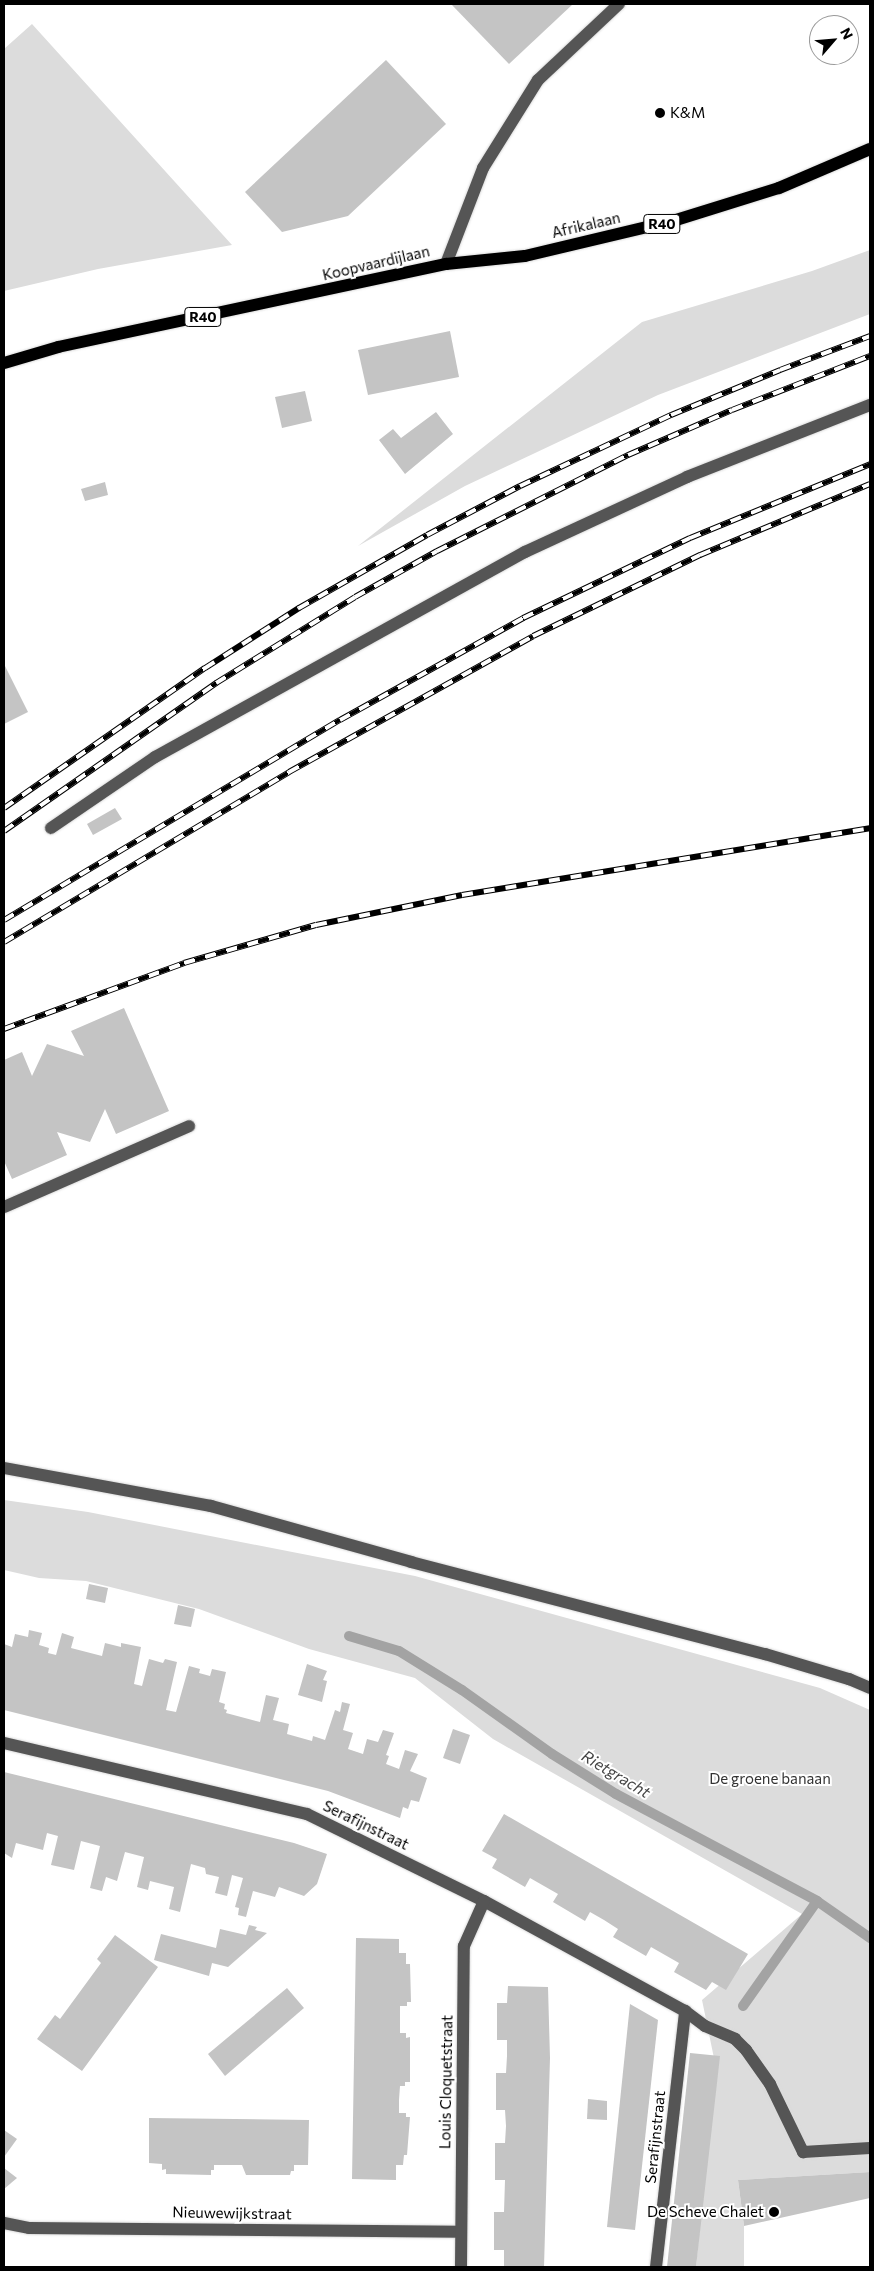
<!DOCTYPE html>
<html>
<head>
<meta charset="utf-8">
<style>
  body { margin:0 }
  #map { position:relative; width:874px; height:2271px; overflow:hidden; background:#fff; font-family:Commissioner,sans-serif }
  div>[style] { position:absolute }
  .green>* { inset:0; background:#dcdcdc }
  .stream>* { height:10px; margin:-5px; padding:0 5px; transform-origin:5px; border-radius:5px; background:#a3a3a3 }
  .building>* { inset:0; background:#c4c4c4 }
  .roads { filter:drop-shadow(0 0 1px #dbdbdb) drop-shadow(0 0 1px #dbdbdb) }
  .minor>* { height:12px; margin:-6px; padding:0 6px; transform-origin:6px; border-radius:6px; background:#555 }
  .major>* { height:12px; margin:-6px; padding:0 6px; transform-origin:6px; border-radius:6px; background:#000 }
  .rail>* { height:5.5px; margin-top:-2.75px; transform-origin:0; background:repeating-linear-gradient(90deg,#fff 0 11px,#000 0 22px); box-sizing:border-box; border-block:1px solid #000 }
  .dots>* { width:14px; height:14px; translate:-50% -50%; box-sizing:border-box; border:2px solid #fff; border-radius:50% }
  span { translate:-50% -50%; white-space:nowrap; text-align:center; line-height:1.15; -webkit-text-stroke:4px #fff; paint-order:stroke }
  .shield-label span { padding:1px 4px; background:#fff; border:1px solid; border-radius:4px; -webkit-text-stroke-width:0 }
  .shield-label { font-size:14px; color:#000; font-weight:700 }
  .poi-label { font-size:15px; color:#000 }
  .left { translate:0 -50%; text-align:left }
  .right { translate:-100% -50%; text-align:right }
  .street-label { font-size:15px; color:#000 }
  .park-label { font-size:15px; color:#333 }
  .water-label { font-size:16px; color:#444; font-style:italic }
  .frame { position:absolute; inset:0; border:5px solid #000; pointer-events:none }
  .north { position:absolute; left:809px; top:15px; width:50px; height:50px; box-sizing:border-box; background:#fff; border:1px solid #999; border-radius:50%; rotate:63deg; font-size:14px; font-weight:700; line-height:20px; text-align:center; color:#000 }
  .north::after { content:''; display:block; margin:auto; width:18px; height:22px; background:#000; clip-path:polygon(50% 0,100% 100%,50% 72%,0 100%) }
</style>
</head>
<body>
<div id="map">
  <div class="green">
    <div style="clip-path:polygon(32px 24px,232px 245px,98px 269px,4px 291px,4px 49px)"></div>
    <div style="clip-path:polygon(870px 250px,870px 314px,658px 395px,465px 486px,358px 546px,642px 322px,812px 271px)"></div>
    <div style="clip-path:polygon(4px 1500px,88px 1512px,415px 1576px,820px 1688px,870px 1710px,870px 2172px,738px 2180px,744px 2226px,744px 2267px,696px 2267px,715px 2063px,702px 2000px,802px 1914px,493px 1739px,415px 1678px,309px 1649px,199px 1609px,86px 1581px,39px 1578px,4px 1570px)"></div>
  </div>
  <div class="stream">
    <div style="left:349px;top:1636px;width:52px;rotate:16.7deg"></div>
    <div style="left:399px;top:1651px;width:74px;rotate:31.8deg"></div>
    <div style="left:462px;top:1690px;width:110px;rotate:35.4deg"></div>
    <div style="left:552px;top:1754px;width:75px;rotate:32deg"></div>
    <div style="left:616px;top:1794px;width:228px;rotate:28deg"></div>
    <div style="left:817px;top:1901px;width:65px;rotate:34.9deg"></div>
    <div style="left:743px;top:2006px;width:128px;rotate:-54.8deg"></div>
  </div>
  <div class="building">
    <div style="clip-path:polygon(451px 4px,573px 4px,509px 64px)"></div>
    <div style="clip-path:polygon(386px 60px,446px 124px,348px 216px,282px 232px,245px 192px)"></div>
    <div style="clip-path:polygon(450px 331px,459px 377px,368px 395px,358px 350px)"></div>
    <div style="clip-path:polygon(305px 391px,312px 421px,282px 428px,275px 397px)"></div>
    <div style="clip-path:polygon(436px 412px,453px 434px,405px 474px,379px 440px,393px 429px,401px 438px)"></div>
    <div style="clip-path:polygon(105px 482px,108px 495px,85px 501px,81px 489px)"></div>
    <div style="clip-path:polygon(4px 664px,28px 712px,4px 724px)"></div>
    <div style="clip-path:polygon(115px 808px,122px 819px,93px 835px,87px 824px)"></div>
    <div style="clip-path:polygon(124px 1008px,169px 1111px,116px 1134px,105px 1109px,90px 1142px,57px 1132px,67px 1155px,12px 1179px,4px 1161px,4px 1060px,22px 1052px,32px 1076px,47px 1044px,84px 1056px,71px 1031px)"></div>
    <div style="clip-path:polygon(89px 1584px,108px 1588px,105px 1603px,86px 1599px)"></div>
    <div style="clip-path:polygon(178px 1605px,195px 1609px,191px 1627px,174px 1624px)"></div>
    <div style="clip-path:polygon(29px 1630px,42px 1633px,39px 1645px,49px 1648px,48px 1653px,56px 1655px,62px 1633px,74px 1637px,71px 1648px,102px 1656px,105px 1643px,121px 1647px,121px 1643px,141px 1647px,134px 1684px,142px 1686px,149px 1659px,163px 1663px,165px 1659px,177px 1662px,166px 1710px,176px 1712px,189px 1666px,200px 1669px,199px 1673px,210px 1676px,212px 1669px,226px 1672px,219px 1702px,225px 1704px,224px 1709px,227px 1710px,226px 1713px,260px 1722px,266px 1695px,279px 1698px,273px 1720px,289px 1724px,287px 1734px,312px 1741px,313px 1736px,325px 1740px,335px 1710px,340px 1712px,342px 1702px,350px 1704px,343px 1730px,353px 1733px,348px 1749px,363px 1754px,367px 1739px,378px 1742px,383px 1730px,394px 1733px,386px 1755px,389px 1756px,386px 1764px,399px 1769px,405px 1750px,418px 1754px,410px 1771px,427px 1778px,419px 1802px,411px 1800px,408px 1809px,403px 1807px,400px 1818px,328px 1791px,4px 1710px,4px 1644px,12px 1647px,15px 1634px,28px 1637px)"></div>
    <div style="clip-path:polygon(307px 1664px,327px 1671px,323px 1680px,327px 1681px,322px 1702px,298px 1695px)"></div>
    <div style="clip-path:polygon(453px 1729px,470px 1735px,460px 1764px,443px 1758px)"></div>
    <div style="clip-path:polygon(4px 1772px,294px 1843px,327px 1854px,317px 1884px,304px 1896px,279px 1887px,275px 1897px,253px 1891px,246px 1917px,238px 1915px,239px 1908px,235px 1907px,243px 1878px,232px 1875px,227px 1896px,215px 1893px,219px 1877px,206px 1874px,205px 1868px,191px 1864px,180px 1912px,169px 1909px,174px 1887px,150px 1881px,148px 1890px,137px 1887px,144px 1857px,125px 1852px,117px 1881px,106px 1877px,102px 1891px,90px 1888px,100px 1846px,81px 1841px,74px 1870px,51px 1865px,58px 1836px,47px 1833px,43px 1850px,16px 1843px,12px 1858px,4px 1853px)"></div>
    <div style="clip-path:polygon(504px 1814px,748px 1954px,726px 1990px,712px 1982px,706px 1990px,674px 1972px,679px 1963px,651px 1947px,646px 1956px,613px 1937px,618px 1929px,604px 1920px,590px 1912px,585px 1921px,553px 1902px,558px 1894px,530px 1878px,525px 1887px,492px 1868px,497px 1859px,482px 1851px)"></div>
    <div style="clip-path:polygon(249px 1925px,257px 1927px,255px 1930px,267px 1933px,228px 1967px,212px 1963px,209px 1976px,154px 1960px,161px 1934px,216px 1948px,220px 1929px,246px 1935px)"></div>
    <div style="clip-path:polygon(115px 1935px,158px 1967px,82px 2071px,37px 2039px,55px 2015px,60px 2019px,101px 1963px,97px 1959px)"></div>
    <div style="clip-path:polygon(356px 1938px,399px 1939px,399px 1953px,406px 1953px,406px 1964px,410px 1964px,411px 2002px,407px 2002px,407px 2006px,400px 2006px,400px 2033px,406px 2033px,406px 2038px,410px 2037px,410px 2082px,405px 2082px,405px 2086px,400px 2086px,399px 2100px,399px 2113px,406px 2113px,406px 2117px,410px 2117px,407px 2155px,404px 2155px,403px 2165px,396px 2165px,396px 2180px,352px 2179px)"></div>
    <div style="clip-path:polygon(508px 1986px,548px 1987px,550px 2058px,544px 2267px,504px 2267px,504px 2250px,494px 2250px,494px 2212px,504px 2212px,505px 2180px,495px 2180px,495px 2143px,505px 2143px,506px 2126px,505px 2110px,496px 2110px,496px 2073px,506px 2073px,507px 2056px,507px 2040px,497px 2040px,497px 2003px,507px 2003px)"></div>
    <div style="clip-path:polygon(287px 1988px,304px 2008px,225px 2076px,208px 2054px)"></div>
    <div style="clip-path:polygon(630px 2004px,658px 2020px,635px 2230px,607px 2227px)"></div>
    <div style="clip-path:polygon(690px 2053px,720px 2056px,716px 2092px,696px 2267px,667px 2267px)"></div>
    <div style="clip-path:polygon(588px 2099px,607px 2101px,607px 2120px,587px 2119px)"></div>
    <div style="clip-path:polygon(149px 2118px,309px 2120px,308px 2165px,294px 2165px,294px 2171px,291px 2171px,290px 2175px,246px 2175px,242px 2165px,214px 2165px,214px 2170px,211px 2170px,211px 2175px,166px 2174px,166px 2169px,162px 2170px,162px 2164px,149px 2163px)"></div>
    <div style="clip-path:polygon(4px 2130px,17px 2139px,4px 2157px)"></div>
    <div style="clip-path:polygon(4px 2168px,17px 2178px,4px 2189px)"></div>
    <div style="clip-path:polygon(870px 2172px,870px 2198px,744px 2226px,738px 2180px)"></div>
  </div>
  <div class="roads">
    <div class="minor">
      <div style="left:446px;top:264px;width:103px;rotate:-68.9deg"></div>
      <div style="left:483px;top:168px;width:104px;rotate:-58deg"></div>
      <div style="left:538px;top:80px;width:111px;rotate:-43.2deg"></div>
      <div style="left:51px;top:828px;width:126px;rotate:-34.3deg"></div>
      <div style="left:155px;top:757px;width:423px;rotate:-29deg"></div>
      <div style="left:525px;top:552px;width:179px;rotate:-24.8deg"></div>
      <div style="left:687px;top:477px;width:197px;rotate:-21.5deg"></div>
      <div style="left:4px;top:1207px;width:202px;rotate:-23.6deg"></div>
      <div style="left:4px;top:1468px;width:210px;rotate:10.4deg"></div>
      <div style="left:211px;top:1506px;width:208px;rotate:15.6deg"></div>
      <div style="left:411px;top:1562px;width:366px;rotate:14.6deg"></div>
      <div style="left:765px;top:1654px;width:88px;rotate:16.6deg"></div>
      <div style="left:849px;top:1679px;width:23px;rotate:23deg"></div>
      <div style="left:4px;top:1743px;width:311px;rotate:13.2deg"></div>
      <div style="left:307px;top:1814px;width:197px;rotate:26.2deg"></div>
      <div style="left:484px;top:1901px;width:229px;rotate:28.7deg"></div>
      <div style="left:685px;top:2011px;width:25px;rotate:37deg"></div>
      <div style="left:705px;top:2026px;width:33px;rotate:23deg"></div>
      <div style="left:735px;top:2039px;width:16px;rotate:45deg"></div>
      <div style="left:746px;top:2050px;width:42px;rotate:54.8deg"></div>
      <div style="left:770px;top:2084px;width:76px;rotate:64.1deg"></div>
      <div style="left:803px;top:2152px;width:67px;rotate:-3.4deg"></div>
      <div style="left:4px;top:2223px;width:25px;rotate:11deg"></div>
      <div style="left:29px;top:2228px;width:431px;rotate:0.5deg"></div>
      <div style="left:461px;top:2267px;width:321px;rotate:-89.5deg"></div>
      <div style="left:464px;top:1946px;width:49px;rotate:-66deg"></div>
      <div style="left:656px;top:2267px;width:258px;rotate:-83.5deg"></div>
    </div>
    <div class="major">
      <div style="left:4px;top:363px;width:56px;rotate:-16.5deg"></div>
      <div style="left:58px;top:347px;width:397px;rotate:-12.1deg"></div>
      <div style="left:446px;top:264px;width:79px;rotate:-5.8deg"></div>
      <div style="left:525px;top:256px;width:155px;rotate:-13.4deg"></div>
      <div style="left:676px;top:220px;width:108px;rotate:-17.3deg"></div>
      <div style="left:779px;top:188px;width:99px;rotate:-23.2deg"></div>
    </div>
  </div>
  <div class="rail">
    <div style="left:4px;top:808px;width:245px;rotate:-34.9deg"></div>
    <div style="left:205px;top:668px;width:112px;rotate:-32.6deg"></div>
    <div style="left:299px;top:608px;width:147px;rotate:-29.7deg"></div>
    <div style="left:427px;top:535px;width:105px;rotate:-27.8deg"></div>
    <div style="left:520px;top:486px;width:167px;rotate:-25.2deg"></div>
    <div style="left:671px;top:415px;width:118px;rotate:-22.4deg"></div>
    <div style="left:780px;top:370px;width:96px;rotate:-20.7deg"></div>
    <div style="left:4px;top:831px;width:259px;rotate:-34.9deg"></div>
    <div style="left:216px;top:683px;width:163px;rotate:-31.7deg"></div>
    <div style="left:355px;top:597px;width:94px;rotate:-29.3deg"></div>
    <div style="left:437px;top:551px;width:214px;rotate:-26.7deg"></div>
    <div style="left:628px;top:455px;width:113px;rotate:-23.4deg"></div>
    <div style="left:732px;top:410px;width:148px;rotate:-21.4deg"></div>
    <div style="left:4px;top:920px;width:391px;rotate:-30.8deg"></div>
    <div style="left:340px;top:720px;width:210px;rotate:-29.1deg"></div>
    <div style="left:523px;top:618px;width:185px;rotate:-25.6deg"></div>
    <div style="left:690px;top:538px;width:195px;rotate:-22.3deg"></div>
    <div style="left:4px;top:942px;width:332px;rotate:-30.8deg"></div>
    <div style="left:289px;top:772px;width:279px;rotate:-29.1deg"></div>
    <div style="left:533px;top:636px;width:186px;rotate:-25.9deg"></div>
    <div style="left:700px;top:555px;width:184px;rotate:-22.7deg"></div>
    <div style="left:4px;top:1029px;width:192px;rotate:-20.1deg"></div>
    <div style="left:184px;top:963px;width:137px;rotate:-16.1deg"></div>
    <div style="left:316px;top:925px;width:149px;rotate:-11.6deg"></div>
    <div style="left:462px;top:895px;width:413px;rotate:-9.3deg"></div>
  </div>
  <div class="dots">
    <div style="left:660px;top:113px;background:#000"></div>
    <div style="left:774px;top:2212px;background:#000"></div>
  </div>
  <div class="shield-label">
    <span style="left:662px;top:224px">R40</span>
    <span style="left:203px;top:317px">R40</span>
  </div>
  <div class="poi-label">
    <span class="left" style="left:670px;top:113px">K&amp;M</span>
    <span class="right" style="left:764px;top:2212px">De Scheve Chalet</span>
  </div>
  <div class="street-label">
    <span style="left:586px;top:225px;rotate:-13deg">Afrikalaan</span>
    <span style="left:376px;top:263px;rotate:-13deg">Koopvaardijlaan</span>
    <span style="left:366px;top:1825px;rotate:26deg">Serafijnstraat</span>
    <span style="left:446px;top:2082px;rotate:-89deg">Louis Cloquetstraat</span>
    <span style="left:655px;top:2137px;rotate:-84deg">Serafijnstraat</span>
    <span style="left:232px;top:2213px;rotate:1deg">Nieuwewijkstraat</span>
  </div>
  <div class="park-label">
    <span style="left:770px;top:1779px">De groene banaan</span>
  </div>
  <div class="water-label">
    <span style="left:616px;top:1774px;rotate:31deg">Rietgracht</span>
  </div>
  <div class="frame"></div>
  <div class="north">N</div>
</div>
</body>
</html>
